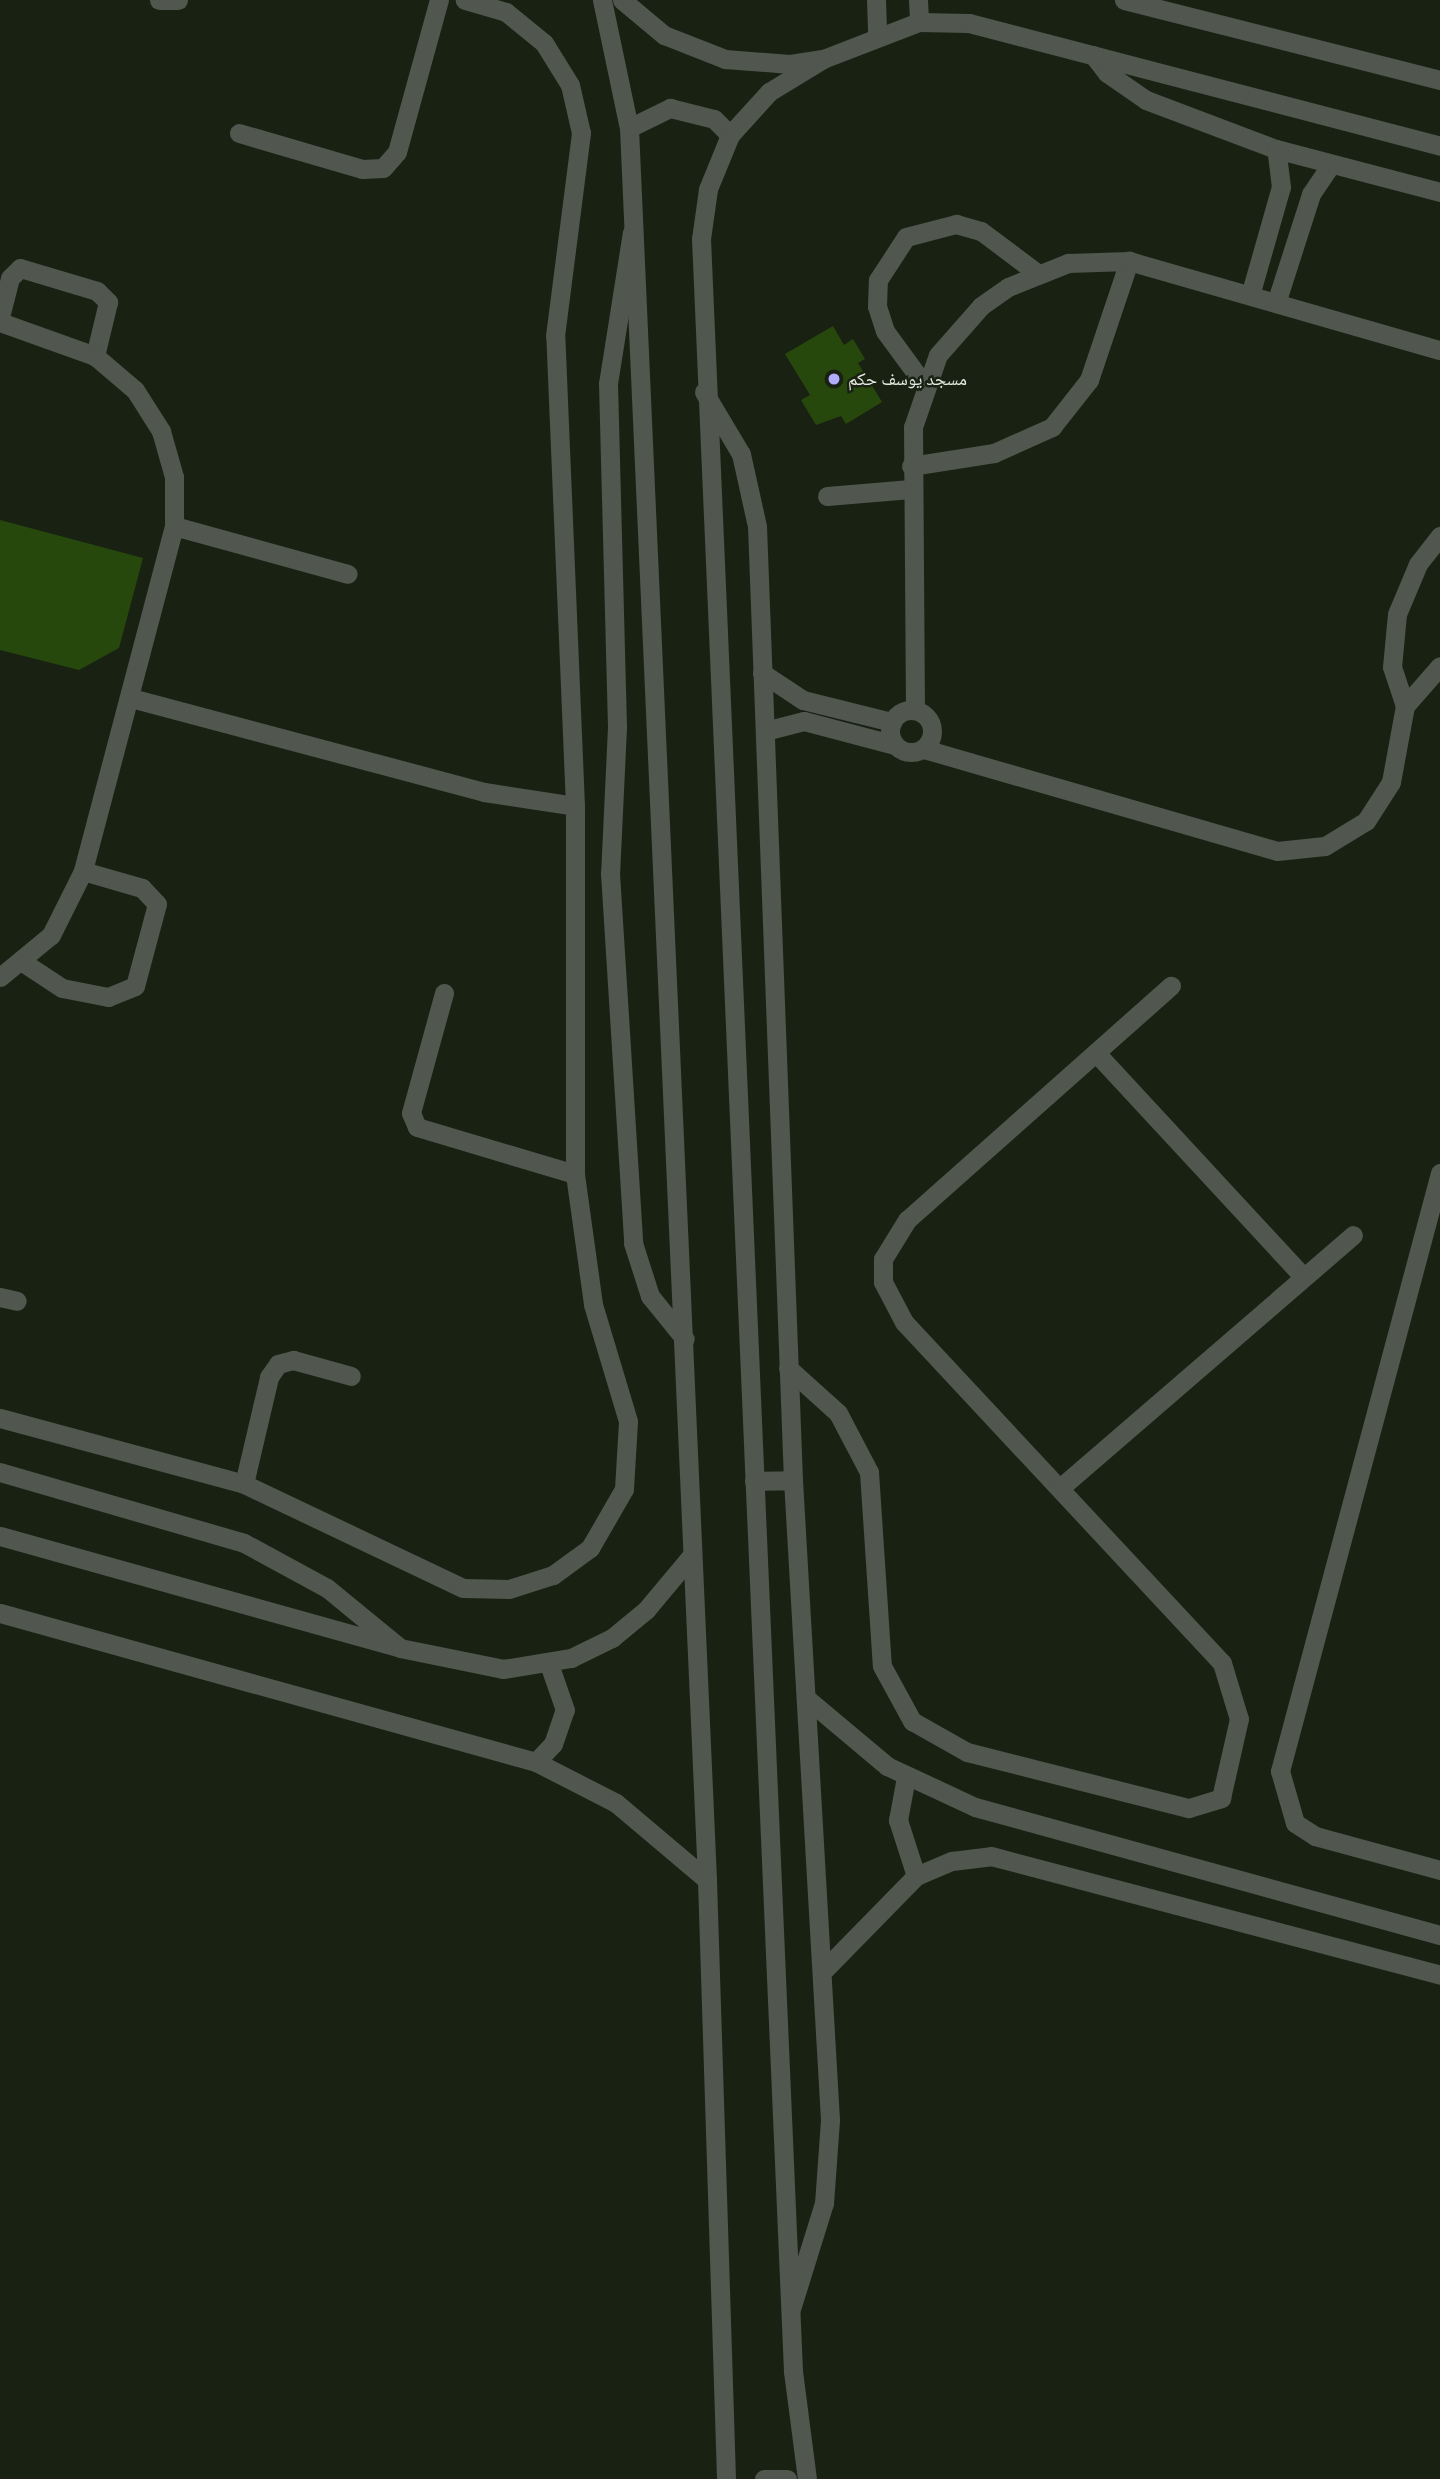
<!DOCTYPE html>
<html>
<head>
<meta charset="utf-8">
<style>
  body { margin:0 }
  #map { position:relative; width:1440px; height:2479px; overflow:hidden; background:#192113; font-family:"Titillium Web","Noto Naskh Arabic",sans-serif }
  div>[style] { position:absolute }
  .building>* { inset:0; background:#27480c }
  .minor>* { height:19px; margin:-9.5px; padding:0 9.5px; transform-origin:9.5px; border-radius:9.5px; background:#51564e }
  .minor>.ring { margin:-9.5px; padding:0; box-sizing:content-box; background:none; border:19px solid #51564e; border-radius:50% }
  .tertiary>* { height:19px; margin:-9.5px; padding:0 9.5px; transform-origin:9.5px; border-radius:9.5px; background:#51564e }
  .dots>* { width:19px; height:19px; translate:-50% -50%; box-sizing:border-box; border:4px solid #192113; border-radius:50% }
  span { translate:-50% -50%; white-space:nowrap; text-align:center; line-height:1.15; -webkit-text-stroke:5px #192113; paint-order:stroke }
  .poi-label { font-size:18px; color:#e4eae1 }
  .left { translate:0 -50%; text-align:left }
</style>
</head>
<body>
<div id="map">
  <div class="building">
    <div style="clip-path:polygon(833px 326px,844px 345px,853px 339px,865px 359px,858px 363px,882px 402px,846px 424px,841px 416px,816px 425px,801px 400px,810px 395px,785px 354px)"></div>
    <div style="clip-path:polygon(0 520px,143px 558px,119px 648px,79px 670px,0 650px)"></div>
  </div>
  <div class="minor">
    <div style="left:159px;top:0;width:19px"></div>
    <div style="left:1093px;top:55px;width:23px;rotate:52deg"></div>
    <div style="left:1107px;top:73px;width:47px;rotate:34.7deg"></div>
    <div style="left:1146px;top:100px;width:139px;rotate:20.7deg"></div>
    <div style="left:1276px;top:149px;width:170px;rotate:14.7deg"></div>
    <div style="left:239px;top:133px;width:128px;rotate:16.3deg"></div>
    <div style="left:362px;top:169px;width:21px;rotate:-3deg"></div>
    <div style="left:383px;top:168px;width:21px;rotate:-49deg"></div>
    <div style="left:397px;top:152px;width:158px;rotate:-74.6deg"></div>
    <div style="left:632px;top:232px;width:153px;rotate:99deg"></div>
    <div style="left:608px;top:383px;width:344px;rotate:88.5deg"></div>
    <div style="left:617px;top:727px;width:146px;rotate:92.7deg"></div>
    <div style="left:610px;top:873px;width:371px;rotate:86.4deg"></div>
    <div style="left:633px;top:1243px;width:56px;rotate:72.2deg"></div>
    <div style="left:650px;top:1296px;width:55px;rotate:50.9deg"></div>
    <div style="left:1251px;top:292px;width:109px;rotate:-74.1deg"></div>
    <div style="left:1281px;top:187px;width:38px;rotate:-97deg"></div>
    <div style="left:1277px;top:300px;width:111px;rotate:-72.2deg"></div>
    <div style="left:1311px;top:194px;width:36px;rotate:-56deg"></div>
    <div style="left:0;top:317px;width:40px;rotate:-75.6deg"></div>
    <div style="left:10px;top:278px;width:14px;rotate:-45deg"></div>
    <div style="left:20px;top:268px;width:80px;rotate:16.6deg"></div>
    <div style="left:97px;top:291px;width:16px;rotate:45deg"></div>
    <div style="left:108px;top:302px;width:56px;rotate:103.5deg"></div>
    <div style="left:0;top:322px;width:101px;rotate:19.7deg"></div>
    <div style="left:95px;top:356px;width:52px;rotate:40.4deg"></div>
    <div style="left:135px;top:390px;width:49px;rotate:57.6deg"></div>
    <div style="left:161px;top:431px;width:48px;rotate:74.2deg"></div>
    <div style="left:174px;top:477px;width:49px;rotate:90deg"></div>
    <div style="left:174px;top:526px;width:357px;rotate:104.8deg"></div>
    <div style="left:83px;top:871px;width:72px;rotate:116.6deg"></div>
    <div style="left:51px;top:935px;width:66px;rotate:140.5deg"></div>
    <div style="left:923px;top:383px;width:64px;rotate:-126.2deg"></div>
    <div style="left:885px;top:331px;width:26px;rotate:-108deg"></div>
    <div style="left:877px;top:306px;width:26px;rotate:-88deg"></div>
    <div style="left:878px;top:280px;width:51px;rotate:-56.9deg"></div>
    <div style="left:906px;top:237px;width:52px;rotate:-14.6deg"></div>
    <div style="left:956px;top:224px;width:26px;rotate:16deg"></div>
    <div style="left:981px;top:231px;width:70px;rotate:36.9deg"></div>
    <div style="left:704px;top:392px;width:72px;rotate:59.2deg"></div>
    <div style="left:741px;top:454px;width:74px;rotate:77.5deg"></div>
    <div style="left:757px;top:526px;width:955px;rotate:87.84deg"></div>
    <div style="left:793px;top:1480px;width:641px;rotate:86.69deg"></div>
    <div style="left:830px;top:2120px;width:83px;rotate:94.1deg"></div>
    <div style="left:824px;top:2203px;width:111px;rotate:107.3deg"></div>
    <div style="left:911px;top:466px;width:84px;rotate:-8.9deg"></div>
    <div style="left:994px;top:453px;width:64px;rotate:-24.1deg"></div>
    <div style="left:1052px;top:427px;width:60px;rotate:-51.8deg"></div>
    <div style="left:1089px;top:380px;width:126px;rotate:-71.4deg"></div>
    <div style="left:827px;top:496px;width:84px;rotate:-4.8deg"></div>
    <div style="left:174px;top:526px;width:180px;rotate:15.4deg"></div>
    <div style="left:762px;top:673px;width:49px;rotate:33.4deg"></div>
    <div style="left:803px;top:700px;width:92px;rotate:13.9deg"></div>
    <div style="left:131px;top:698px;width:365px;rotate:14.9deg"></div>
    <div style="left:484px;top:792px;width:92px;rotate:8.7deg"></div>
    <div style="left:1405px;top:706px;width:53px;rotate:-48.8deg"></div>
    <div style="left:915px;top:710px;width:283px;rotate:-90.4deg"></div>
    <div style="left:913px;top:427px;width:76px;rotate:-70.9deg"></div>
    <div style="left:938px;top:355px;width:65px;rotate:-48.7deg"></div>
    <div style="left:981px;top:306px;width:33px;rotate:-35deg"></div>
    <div style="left:1008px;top:287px;width:65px;rotate:-21.8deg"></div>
    <div style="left:1068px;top:263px;width:61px;rotate:-1.9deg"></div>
    <div style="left:1129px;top:261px;width:323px;rotate:16deg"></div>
    <div class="ring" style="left:890px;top:710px;width:23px;height:23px"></div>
    <div style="left:765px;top:731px;width:40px;rotate:-14.4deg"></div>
    <div style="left:804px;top:721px;width:94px;rotate:14.8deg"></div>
    <div style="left:924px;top:749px;width:367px;rotate:16.1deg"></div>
    <div style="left:1277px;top:851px;width:48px;rotate:-5.9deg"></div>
    <div style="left:1325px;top:846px;width:48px;rotate:-31.4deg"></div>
    <div style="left:1366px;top:821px;width:46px;rotate:-57.3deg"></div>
    <div style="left:1391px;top:782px;width:77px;rotate:-79.6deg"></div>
    <div style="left:1405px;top:706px;width:41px;rotate:-108.4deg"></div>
    <div style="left:1392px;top:667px;width:53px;rotate:-84.6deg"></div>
    <div style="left:1397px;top:614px;width:54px;rotate:-67.2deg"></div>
    <div style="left:1418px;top:564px;width:36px;rotate:-52deg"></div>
    <div style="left:24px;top:963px;width:45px;rotate:33.3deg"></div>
    <div style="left:62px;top:988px;width:47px;rotate:11.1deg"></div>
    <div style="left:108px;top:997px;width:29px;rotate:-22deg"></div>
    <div style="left:135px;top:986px;width:85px;rotate:-75deg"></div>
    <div style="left:157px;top:904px;width:22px;rotate:-133deg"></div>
    <div style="left:142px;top:888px;width:61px;rotate:-163.9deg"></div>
    <div style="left:444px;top:993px;width:124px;rotate:105.4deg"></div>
    <div style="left:411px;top:1113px;width:15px;rotate:67deg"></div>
    <div style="left:417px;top:1127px;width:165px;rotate:16.6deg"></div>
    <div style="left:1098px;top:1055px;width:299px;rotate:47.2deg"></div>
    <div style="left:1440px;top:1173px;width:619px;rotate:104.98deg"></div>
    <div style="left:1280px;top:1771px;width:54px;rotate:73.9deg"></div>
    <div style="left:1295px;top:1823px;width:24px;rotate:33deg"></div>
    <div style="left:1315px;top:1836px;width:130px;rotate:15.2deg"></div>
    <div style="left:0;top:1297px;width:17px;rotate:13deg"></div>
    <div style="left:788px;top:1368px;width:67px;rotate:42deg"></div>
    <div style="left:838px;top:1413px;width:67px;rotate:62.3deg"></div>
    <div style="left:869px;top:1472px;width:194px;rotate:86.2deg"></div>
    <div style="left:882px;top:1666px;width:63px;rotate:61.4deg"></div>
    <div style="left:912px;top:1721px;width:63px;rotate:29.4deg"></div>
    <div style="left:967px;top:1752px;width:229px;rotate:14.2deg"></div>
    <div style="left:1189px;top:1808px;width:34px;rotate:-17deg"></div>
    <div style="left:1221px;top:1798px;width:81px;rotate:-77.2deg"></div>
    <div style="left:1239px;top:1719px;width:59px;rotate:-106.9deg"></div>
    <div style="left:1222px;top:1663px;width:466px;rotate:-133deg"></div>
    <div style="left:904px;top:1322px;width:45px;rotate:-117.7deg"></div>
    <div style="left:883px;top:1282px;width:23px;rotate:-90deg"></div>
    <div style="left:883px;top:1259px;width:46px;rotate:-58.4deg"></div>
    <div style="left:907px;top:1220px;width:353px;rotate:-41.6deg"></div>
    <div style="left:0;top:1418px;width:253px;rotate:15.1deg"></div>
    <div style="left:244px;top:1484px;width:242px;rotate:25.4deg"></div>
    <div style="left:463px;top:1588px;width:46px;rotate:1.2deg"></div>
    <div style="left:509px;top:1589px;width:46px;rotate:-17.7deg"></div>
    <div style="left:553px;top:1575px;width:46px;rotate:-36.1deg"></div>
    <div style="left:590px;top:1548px;width:68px;rotate:-60deg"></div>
    <div style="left:624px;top:1489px;width:68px;rotate:-86.6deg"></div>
    <div style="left:628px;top:1421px;width:122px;rotate:-106.7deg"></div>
    <div style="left:593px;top:1304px;width:131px;rotate:-97.9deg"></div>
    <div style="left:575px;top:1174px;width:368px;rotate:-90deg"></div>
    <div style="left:575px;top:806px;width:470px;rotate:-92.4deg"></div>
    <div style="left:555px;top:336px;width:205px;rotate:-82.7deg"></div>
    <div style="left:581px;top:133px;width:49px;rotate:-102.9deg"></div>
    <div style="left:570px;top:85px;width:49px;rotate:-121.8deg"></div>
    <div style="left:544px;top:43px;width:49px;rotate:-140.8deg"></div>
    <div style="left:506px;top:12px;width:43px;rotate:-163.7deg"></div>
    <div style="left:0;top:1472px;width:254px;rotate:16.2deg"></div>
    <div style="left:244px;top:1543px;width:94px;rotate:28.5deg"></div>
    <div style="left:327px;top:1588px;width:94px;rotate:39.4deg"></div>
    <div style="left:244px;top:1484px;width:110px;rotate:-76.8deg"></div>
    <div style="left:269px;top:1377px;width:16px;rotate:-55deg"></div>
    <div style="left:278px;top:1364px;width:16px;rotate:-15deg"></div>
    <div style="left:293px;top:1360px;width:60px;rotate:15.4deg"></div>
    <div style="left:1060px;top:1488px;width:387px;rotate:-40.8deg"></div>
  </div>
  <div class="tertiary">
    <div style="left:602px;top:0;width:131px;rotate:78.1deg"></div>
    <div style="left:629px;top:128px;width:1754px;rotate:87.45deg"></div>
    <div style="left:707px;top:1880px;width:599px;rotate:88.18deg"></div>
    <div style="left:622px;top:0;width:55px;rotate:39.8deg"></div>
    <div style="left:664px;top:35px;width:66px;rotate:21.5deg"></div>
    <div style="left:725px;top:59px;width:65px;rotate:4.4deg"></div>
    <div style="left:790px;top:64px;width:33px;rotate:-9deg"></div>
    <div style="left:823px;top:59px;width:103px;rotate:-21.1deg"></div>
    <div style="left:919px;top:22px;width:50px;rotate:1.1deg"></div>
    <div style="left:969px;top:23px;width:487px;rotate:14.6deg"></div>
    <div style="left:876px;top:0;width:36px;rotate:88deg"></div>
    <div style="left:918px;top:0;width:22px;rotate:87deg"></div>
    <div style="left:1124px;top:0;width:326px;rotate:14.2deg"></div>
    <div style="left:629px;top:128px;width:46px;rotate:-26deg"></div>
    <div style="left:670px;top:108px;width:45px;rotate:14deg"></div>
    <div style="left:714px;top:119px;width:23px;rotate:45deg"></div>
    <div style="left:754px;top:1481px;width:39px;rotate:-1deg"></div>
    <div style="left:0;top:1536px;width:415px;rotate:15.6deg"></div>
    <div style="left:400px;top:1648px;width:105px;rotate:11.5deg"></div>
    <div style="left:503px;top:1669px;width:69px;rotate:-9.2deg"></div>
    <div style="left:571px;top:1658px;width:46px;rotate:-26deg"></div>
    <div style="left:612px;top:1638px;width:44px;rotate:-39.5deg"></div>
    <div style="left:646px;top:1610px;width:72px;rotate:-50.1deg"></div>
    <div style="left:0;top:1613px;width:556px;rotate:15.54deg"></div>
    <div style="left:536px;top:1762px;width:90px;rotate:27.1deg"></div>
    <div style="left:616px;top:1803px;width:119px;rotate:40.2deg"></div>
    <div style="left:806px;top:1698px;width:106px;rotate:40deg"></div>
    <div style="left:887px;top:1766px;width:97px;rotate:25deg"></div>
    <div style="left:975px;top:1807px;width:482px;rotate:15.4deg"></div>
    <div style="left:536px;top:1762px;width:25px;rotate:-47deg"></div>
    <div style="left:553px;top:1744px;width:36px;rotate:-71deg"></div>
    <div style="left:565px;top:1710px;width:49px;rotate:-109.2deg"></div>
    <div style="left:906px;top:1777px;width:44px;rotate:100.5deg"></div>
    <div style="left:898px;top:1820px;width:59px;rotate:72.2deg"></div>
    <div style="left:822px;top:1972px;width:134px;rotate:-45.6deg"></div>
    <div style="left:916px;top:1876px;width:39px;rotate:-23deg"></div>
    <div style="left:952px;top:1861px;width:39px;rotate:-7deg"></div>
    <div style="left:991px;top:1856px;width:465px;rotate:14.8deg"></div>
    <div style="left:764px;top:2479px;width:23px"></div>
    <div style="left:807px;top:2479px;width:109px;rotate:-97.4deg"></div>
    <div style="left:793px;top:2371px;width:2134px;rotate:-92.47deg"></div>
    <div style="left:701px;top:239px;width:50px;rotate:-82deg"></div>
    <div style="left:708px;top:189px;width:58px;rotate:-67.8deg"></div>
    <div style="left:730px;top:135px;width:58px;rotate:-47.8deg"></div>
    <div style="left:769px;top:92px;width:63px;rotate:-31.4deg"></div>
  </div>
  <div class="dots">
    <div style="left:834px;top:379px;background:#b1adfa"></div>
  </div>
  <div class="poi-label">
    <span class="left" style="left:848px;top:379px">مسجد يوسف حكم</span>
  </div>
</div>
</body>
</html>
